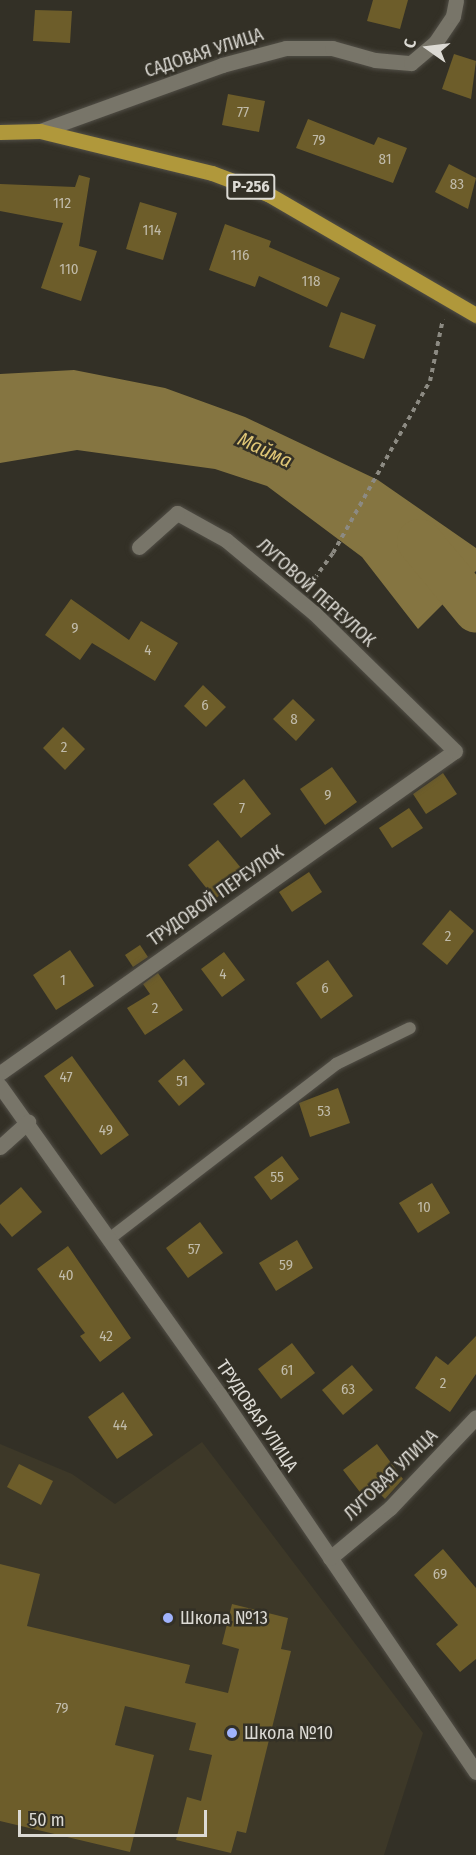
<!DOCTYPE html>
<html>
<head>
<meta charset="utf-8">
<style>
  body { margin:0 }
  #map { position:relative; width:476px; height:1855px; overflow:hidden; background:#333026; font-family:"Fira Sans Condensed",sans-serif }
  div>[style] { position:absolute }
  .built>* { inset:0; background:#3d3828 }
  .water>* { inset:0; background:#857541 }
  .river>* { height:45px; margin:-22.5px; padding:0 22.5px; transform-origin:22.5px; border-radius:22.5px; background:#857541 }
  .building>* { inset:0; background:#6d5d2a }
  .path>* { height:4px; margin-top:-2px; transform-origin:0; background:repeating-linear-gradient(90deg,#8c8a82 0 4.5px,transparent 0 9px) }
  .roads { filter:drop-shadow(0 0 2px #514e46) drop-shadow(0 0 2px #514e46) }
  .lane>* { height:12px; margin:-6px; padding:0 6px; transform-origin:6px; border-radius:6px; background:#787569 }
  .street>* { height:15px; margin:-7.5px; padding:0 7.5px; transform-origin:7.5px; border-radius:7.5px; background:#787569 }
  .primary>* { height:15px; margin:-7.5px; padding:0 7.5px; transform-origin:7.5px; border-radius:7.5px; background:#b0983b }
  .dots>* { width:16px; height:16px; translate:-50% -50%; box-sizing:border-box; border:3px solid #333026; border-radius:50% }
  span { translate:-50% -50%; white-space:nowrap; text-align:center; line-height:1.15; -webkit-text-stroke:5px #333026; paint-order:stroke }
  .number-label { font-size:15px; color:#c0bbaa }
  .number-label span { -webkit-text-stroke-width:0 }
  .shield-label span { padding:2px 4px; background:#333026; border:2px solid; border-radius:4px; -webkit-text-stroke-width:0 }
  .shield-label { font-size:16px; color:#dcdad4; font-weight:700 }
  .street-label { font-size:18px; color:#dcdad4 }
  .poi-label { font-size:18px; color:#dcdad4 }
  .left { translate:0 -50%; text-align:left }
  .water-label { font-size:20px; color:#dfc676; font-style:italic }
  .north { position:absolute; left:398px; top:18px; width:60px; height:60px; -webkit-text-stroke:4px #333026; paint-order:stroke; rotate:284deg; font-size:16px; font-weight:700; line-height:24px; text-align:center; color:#dcdad4 }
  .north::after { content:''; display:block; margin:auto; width:21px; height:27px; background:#dcdad4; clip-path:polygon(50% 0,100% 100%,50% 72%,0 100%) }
  .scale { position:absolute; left:18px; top:1810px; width:189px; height:27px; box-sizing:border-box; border:3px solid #dcdad4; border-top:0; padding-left:8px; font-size:18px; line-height:21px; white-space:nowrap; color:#dcdad4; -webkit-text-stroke:4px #333026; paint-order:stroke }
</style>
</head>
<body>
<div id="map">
  <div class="built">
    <div style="clip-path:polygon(202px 1442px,423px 1733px,384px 1855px,0 1855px,0 1444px,72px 1474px,115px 1504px)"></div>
  </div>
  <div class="water">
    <div style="clip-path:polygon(74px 370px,165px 388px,245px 417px,378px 480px,476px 548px,476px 571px,418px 629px,362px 557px,267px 486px,215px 469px,77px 450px,0 463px,0 374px)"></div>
  </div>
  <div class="river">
    <div style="left:419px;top:541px;width:89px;rotate:50.4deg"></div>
  </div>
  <div class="building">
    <div style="clip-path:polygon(373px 0,408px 0,400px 29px,367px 21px)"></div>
    <div style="clip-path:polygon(35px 10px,72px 11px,70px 43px,33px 41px)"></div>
    <div style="clip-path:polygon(454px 54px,476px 61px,471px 99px,442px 89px)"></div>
    <div style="clip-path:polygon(228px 94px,265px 101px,259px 132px,222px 125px)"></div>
    <div style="clip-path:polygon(308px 119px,374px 145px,378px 137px,407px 148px,393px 183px,296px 148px)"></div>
    <div style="clip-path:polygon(449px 164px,476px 178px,468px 209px,435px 192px)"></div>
    <div style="clip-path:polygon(79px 175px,90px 178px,79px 246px,97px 251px,81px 301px,41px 288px,63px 223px,0 211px,0 184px,75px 187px)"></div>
    <div style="clip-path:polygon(140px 202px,177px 213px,163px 260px,126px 249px)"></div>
    <div style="clip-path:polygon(225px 224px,271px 241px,269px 247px,340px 278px,327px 307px,259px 276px,255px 287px,209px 270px)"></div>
    <div style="clip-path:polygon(341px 312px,376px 325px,364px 359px,329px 347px)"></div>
    <div style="clip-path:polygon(71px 599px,129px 640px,141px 621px,178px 643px,155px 681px,92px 643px,80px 660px,45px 635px)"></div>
    <div style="clip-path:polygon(203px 685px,226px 707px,206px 727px,184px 706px)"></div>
    <div style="clip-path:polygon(293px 699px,315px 720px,296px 741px,273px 719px)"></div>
    <div style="clip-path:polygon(63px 727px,85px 749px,65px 770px,43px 748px)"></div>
    <div style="clip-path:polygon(332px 767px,357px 802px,325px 825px,300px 789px)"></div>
    <div style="clip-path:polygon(443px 773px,457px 794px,426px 814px,413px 794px)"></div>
    <div style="clip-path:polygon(244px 779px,271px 814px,241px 838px,213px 804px)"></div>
    <div style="clip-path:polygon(409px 808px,423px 828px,392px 848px,379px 828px)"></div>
    <div style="clip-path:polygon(218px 840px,246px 874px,215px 899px,188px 865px)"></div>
    <div style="clip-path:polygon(309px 872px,322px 892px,292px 912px,279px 892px)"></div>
    <div style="clip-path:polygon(450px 910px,474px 931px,447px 965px,422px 944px)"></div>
    <div style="clip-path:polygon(140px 945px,148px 957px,133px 967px,125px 955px)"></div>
    <div style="clip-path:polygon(70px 950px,94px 986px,56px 1010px,33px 975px)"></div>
    <div style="clip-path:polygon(224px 952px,245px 980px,222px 997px,201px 969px)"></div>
    <div style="clip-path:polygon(328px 960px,353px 996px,321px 1019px,296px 983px)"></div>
    <div style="clip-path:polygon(158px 973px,183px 1010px,145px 1035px,127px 1008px,150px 994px,143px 984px)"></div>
    <div style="clip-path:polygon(72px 1056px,129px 1135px,101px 1155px,44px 1076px)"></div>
    <div style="clip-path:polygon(184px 1059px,205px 1084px,179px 1106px,158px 1081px)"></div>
    <div style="clip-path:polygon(338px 1088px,350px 1123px,310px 1137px,299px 1103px)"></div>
    <div style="clip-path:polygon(282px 1156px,299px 1179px,271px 1200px,254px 1177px)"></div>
    <div style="clip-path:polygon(432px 1183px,450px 1213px,418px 1233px,399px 1203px)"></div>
    <div style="clip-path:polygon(21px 1187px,42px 1212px,12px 1237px,0 1223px,0 1205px)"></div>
    <div style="clip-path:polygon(200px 1222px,223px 1253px,188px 1278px,166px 1248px)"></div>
    <div style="clip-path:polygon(297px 1240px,313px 1268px,276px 1291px,259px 1263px)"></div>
    <div style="clip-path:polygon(68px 1246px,131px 1338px,100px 1362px,80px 1336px,85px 1333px,37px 1269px)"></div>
    <div style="clip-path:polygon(476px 1336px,476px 1374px,450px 1412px,415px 1388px,436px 1356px,448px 1365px)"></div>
    <div style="clip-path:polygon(292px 1343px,315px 1373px,281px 1399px,258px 1369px)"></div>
    <div style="clip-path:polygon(352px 1365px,373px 1390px,343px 1415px,322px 1390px)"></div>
    <div style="clip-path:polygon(123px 1392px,153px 1435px,117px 1459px,88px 1417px)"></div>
    <div style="clip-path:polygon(377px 1444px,403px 1479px,385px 1499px,377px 1491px,366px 1500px,343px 1470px)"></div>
    <div style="clip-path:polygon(19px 1464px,53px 1481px,41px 1505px,7px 1487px)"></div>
    <div style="clip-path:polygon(443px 1549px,476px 1588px,476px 1659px,460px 1672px,436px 1644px,458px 1625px,414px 1575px)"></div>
    <div style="clip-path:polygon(0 1564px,40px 1574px,27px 1626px,190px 1665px,185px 1683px,228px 1693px,239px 1649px,222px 1644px,232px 1604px,288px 1618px,281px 1649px,291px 1651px,246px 1833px,237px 1831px,231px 1853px,176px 1840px,187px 1797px,201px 1801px,212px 1755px,189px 1750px,196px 1723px,125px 1706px,115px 1745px,154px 1755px,130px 1852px,0 1821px)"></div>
  </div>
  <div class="path">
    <div style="left:309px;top:586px;width:41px;rotate:-54deg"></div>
    <div style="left:333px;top:553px;width:197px;rotate:-60.6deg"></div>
    <div style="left:430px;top:381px;width:63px;rotate:-78.2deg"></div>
  </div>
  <div class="roads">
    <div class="lane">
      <div style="left:109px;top:1239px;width:287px;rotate:-37.6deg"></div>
      <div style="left:336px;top:1064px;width:82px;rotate:-25.9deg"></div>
    </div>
    <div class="street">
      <div style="left:40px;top:131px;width:194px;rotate:-19.9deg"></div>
      <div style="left:222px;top:65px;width:66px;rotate:-14.9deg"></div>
      <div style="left:286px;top:48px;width:46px"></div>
      <div style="left:332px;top:48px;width:45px;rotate:15.6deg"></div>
      <div style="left:375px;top:60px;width:36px;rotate:5deg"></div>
      <div style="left:411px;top:63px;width:31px;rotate:-40deg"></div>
      <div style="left:435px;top:43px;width:32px;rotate:-56deg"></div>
      <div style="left:453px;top:16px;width:16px;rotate:-79deg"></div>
      <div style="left:0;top:1073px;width:557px;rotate:-35.29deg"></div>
      <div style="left:455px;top:751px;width:197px;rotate:-135.6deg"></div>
      <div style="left:314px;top:613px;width:114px;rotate:-140.3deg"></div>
      <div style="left:226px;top:540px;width:56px;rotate:-151.1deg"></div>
      <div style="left:177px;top:513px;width:51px;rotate:138.2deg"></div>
      <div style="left:0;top:1086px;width:378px;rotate:54.6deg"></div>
      <div style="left:219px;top:1394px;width:457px;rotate:55.8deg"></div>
      <div style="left:0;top:1147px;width:38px;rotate:-42deg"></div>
      <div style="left:330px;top:1558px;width:78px;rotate:-39.8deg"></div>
      <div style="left:390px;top:1508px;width:125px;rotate:-46.6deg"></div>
    </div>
    <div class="primary">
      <div style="left:0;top:132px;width:40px;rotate:-1.4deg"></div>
      <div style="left:40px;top:131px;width:177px;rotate:13.7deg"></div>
      <div style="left:212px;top:173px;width:60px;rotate:20.6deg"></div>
      <div style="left:268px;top:194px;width:241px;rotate:30.2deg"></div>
    </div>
  </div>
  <div class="dots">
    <div style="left:168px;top:1618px;background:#a0b3fd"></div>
    <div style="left:232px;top:1733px;background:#a0b3fd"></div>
  </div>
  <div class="number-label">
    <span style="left:243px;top:113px">77</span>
    <span style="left:319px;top:141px">79</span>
    <span style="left:385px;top:160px">81</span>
    <span style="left:457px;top:185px">83</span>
    <span style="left:62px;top:204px">112</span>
    <span style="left:152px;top:231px">114</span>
    <span style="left:240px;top:256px">116</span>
    <span style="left:69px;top:270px">110</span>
    <span style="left:311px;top:282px">118</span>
    <span style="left:75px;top:629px">9</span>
    <span style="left:148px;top:651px">4</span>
    <span style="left:205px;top:706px">6</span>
    <span style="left:294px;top:720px">8</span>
    <span style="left:64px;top:748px">2</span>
    <span style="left:328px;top:796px">9</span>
    <span style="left:242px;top:809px">7</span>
    <span style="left:448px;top:937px">2</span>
    <span style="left:223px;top:975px">4</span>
    <span style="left:63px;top:981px">1</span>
    <span style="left:325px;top:989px">6</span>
    <span style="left:155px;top:1009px">2</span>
    <span style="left:66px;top:1078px">47</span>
    <span style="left:182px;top:1082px">51</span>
    <span style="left:324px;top:1112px">53</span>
    <span style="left:106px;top:1131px">49</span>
    <span style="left:277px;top:1178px">55</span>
    <span style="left:424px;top:1208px">10</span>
    <span style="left:194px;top:1250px">57</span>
    <span style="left:286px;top:1266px">59</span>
    <span style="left:66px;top:1276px">40</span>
    <span style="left:106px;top:1337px">42</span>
    <span style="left:287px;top:1371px">61</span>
    <span style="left:443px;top:1384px">2</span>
    <span style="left:348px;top:1390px">63</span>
    <span style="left:120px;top:1426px">44</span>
    <span style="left:440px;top:1575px">69</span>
    <span style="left:62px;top:1709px">79</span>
  </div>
  <div class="shield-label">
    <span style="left:251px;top:187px">Р-256</span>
  </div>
  <div class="street-label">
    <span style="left:204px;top:53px;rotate:-18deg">САДОВАЯ УЛИЦА</span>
    <span style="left:316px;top:593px;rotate:42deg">ЛУГОВОЙ ПЕРЕУЛОК</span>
    <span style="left:216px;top:896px;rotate:-35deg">ТРУДОВОЙ ПЕРЕУЛОК</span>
    <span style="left:257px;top:1416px;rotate:56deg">ТРУДОВАЯ УЛИЦА</span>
    <span style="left:391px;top:1475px;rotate:-44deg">ЛУГОВАЯ УЛИЦА</span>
  </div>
  <div class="poi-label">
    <span class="left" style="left:180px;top:1618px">Школа №13</span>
    <span class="left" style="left:244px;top:1733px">Школа №10</span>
  </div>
  <div class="water-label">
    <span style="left:265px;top:450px;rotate:25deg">Майма</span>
  </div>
  <div class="north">С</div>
  <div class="scale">50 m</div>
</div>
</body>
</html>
